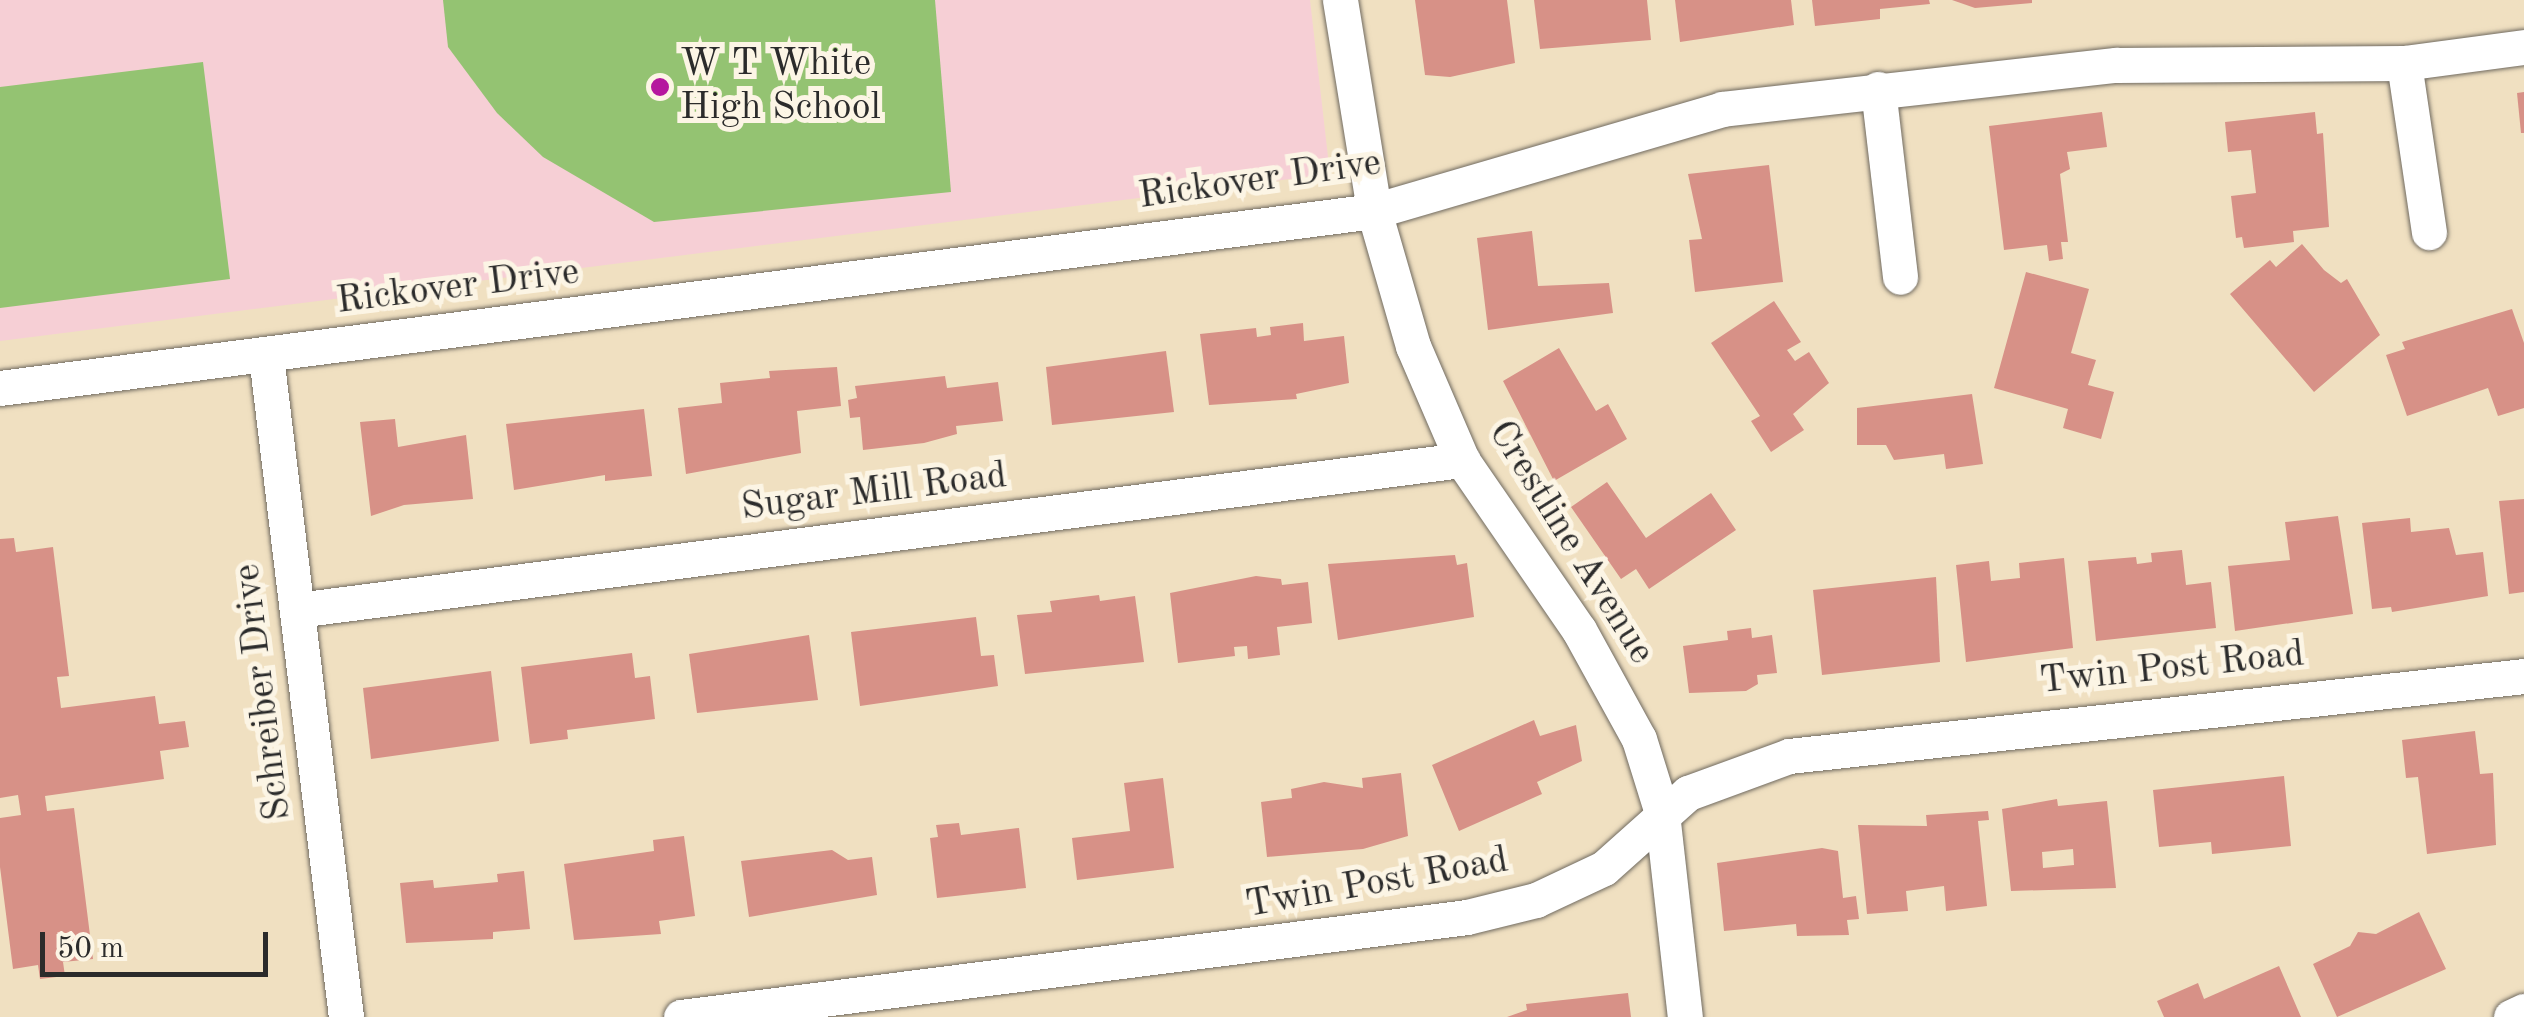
<!DOCTYPE html>
<html>
<head>
<meta charset="utf-8">
<style>
  body { margin:0 }
  #map { position:relative; width:2524px; height:1017px; overflow:hidden; background:#f0e0c1; font-family:"Old Standard TT",serif }
  div>[style] { position:absolute }
  .built>* { inset:0; background:#f6cfd5 }
  .green>* { inset:0; background:#94c372 }
  .building>* { inset:0; background:#d79187 }
  .roads { filter:drop-shadow(0 0 2px #706a60) drop-shadow(0 0 2px #706a60) }
  .minor>* { height:35px; margin:-17.5px; padding:0 17.5px; transform-origin:17.5px; border-radius:17.5px; background:#fff }
  .dots>* { width:28px; height:28px; translate:-50% -50%; box-sizing:border-box; border:5px solid #fcf5e5; border-radius:50% }
  span { translate:-50% -50%; white-space:nowrap; text-align:center; line-height:1.15; -webkit-text-stroke:10px #fcf5e5; paint-order:stroke }
  .poi-label { font-size:38px; color:#2b2b2b }
  .left { translate:0 -50%; text-align:left }
  .street-label { font-size:38px; color:#2b2b2b }
  .scale { position:absolute; left:40px; top:932px; width:228px; height:45px; box-sizing:border-box; border:5px solid #2b2b2b; border-top:0; padding-left:12px; font-size:30px; line-height:35px; white-space:nowrap; color:#2b2b2b; -webkit-text-stroke:8px #fcf5e5; paint-order:stroke }
</style>
</head>
<body>
<div id="map">
  <div class="built">
    <div style="clip-path:polygon(0 0,1310px 0,1330px 174px,0 341px)"></div>
  </div>
  <div class="green">
    <div style="clip-path:polygon(443px 0,935px 0,951px 192px,654px 222px,543px 157px,497px 113px,448px 47px)"></div>
    <div style="clip-path:polygon(203px 62px,230px 279px,0 308px,0 87px)"></div>
  </div>
  <div class="building">
    <div style="clip-path:polygon(1415px 0,1507px 0,1515px 63px,1450px 77px,1425px 75px)"></div>
    <div style="clip-path:polygon(1534px 0,1647px 0,1651px 40px,1540px 49px)"></div>
    <div style="clip-path:polygon(1675px 0,1791px 0,1794px 25px,1680px 42px)"></div>
    <div style="clip-path:polygon(1812px 0,1929px 0,1930px 4px,1880px 9px,1880px 19px,1815px 26px)"></div>
    <div style="clip-path:polygon(1952px 0,2032px 0,2032px 3px,1975px 8px)"></div>
    <div style="clip-path:polygon(2524px 92px,2524px 133px,2521px 133px,2517px 93px)"></div>
    <div style="clip-path:polygon(2102px 112px,2107px 147px,2067px 152px,2070px 169px,2060px 174px,2068px 242px,2061px 242px,2063px 259px,2049px 261px,2047px 245px,2004px 250px,1989px 126px)"></div>
    <div style="clip-path:polygon(2315px 112px,2317px 134px,2323px 133px,2329px 227px,2293px 231px,2294px 242px,2244px 248px,2242px 237px,2236px 238px,2231px 196px,2256px 193px,2251px 150px,2228px 152px,2225px 122px)"></div>
    <div style="clip-path:polygon(1769px 165px,1783px 282px,1695px 292px,1689px 240px,1702px 239px,1688px 174px)"></div>
    <div style="clip-path:polygon(1532px 231px,1538px 286px,1609px 283px,1613px 313px,1488px 330px,1477px 238px)"></div>
    <div style="clip-path:polygon(2302px 244px,2324px 270px,2341px 283px,2347px 279px,2380px 335px,2314px 392px,2230px 294px,2270px 260px,2276px 267px)"></div>
    <div style="clip-path:polygon(2026px 272px,2089px 289px,2071px 353px,2096px 360px,2088px 385px,2114px 392px,2101px 439px,2063px 428px,2068px 409px,1994px 388px)"></div>
    <div style="clip-path:polygon(1774px 301px,1801px 342px,1787px 350px,1795px 361px,1809px 352px,1829px 383px,1793px 414px,1804px 430px,1771px 452px,1751px 421px,1760px 416px,1711px 343px)"></div>
    <div style="clip-path:polygon(2512px 309px,2524px 343px,2524px 408px,2498px 416px,2488px 388px,2407px 416px,2386px 355px,2405px 349px,2402px 342px)"></div>
    <div style="clip-path:polygon(1303px 323px,1304px 341px,1344px 336px,1349px 383px,1296px 394px,1297px 399px,1209px 405px,1200px 334px,1256px 328px,1257px 337px,1271px 335px,1270px 327px)"></div>
    <div style="clip-path:polygon(1559px 348px,1596px 411px,1608px 404px,1627px 439px,1554px 481px,1503px 381px)"></div>
    <div style="clip-path:polygon(1166px 351px,1174px 412px,1052px 425px,1046px 367px)"></div>
    <div style="clip-path:polygon(837px 367px,841px 406px,797px 411px,801px 453px,686px 474px,678px 408px,722px 403px,720px 383px,770px 378px,769px 371px)"></div>
    <div style="clip-path:polygon(945px 376px,947px 388px,998px 382px,1003px 421px,956px 426px,957px 434px,924px 443px,863px 450px,860px 417px,850px 418px,848px 400px,857px 398px,855px 386px)"></div>
    <div style="clip-path:polygon(1972px 394px,1983px 464px,1946px 469px,1944px 454px,1894px 460px,1886px 445px,1857px 445px,1857px 408px)"></div>
    <div style="clip-path:polygon(644px 409px,652px 476px,605px 481px,605px 475px,514px 490px,506px 424px)"></div>
    <div style="clip-path:polygon(395px 419px,398px 447px,466px 435px,473px 499px,404px 505px,371px 516px,360px 422px)"></div>
    <div style="clip-path:polygon(1607px 482px,1646px 538px,1711px 493px,1736px 530px,1649px 589px,1636px 569px,1621px 579px,1571px 507px)"></div>
    <div style="clip-path:polygon(2524px 499px,2524px 592px,2509px 594px,2499px 501px)"></div>
    <div style="clip-path:polygon(2338px 516px,2353px 614px,2235px 631px,2228px 566px,2290px 560px,2285px 522px)"></div>
    <div style="clip-path:polygon(2410px 518px,2411px 532px,2449px 528px,2456px 555px,2483px 552px,2488px 596px,2392px 612px,2391px 607px,2372px 609px,2362px 523px)"></div>
    <div style="clip-path:polygon(14px 538px,16px 552px,53px 547px,69px 676px,57px 677px,61px 708px,155px 696px,159px 724px,185px 721px,189px 747px,160px 751px,164px 779px,45px 796px,47px 811px,74px 808px,93px 959px,63px 962px,65px 976px,40px 979px,38px 965px,13px 969px,0 867px,0 818px,21px 815px,18px 795px,0 798px,0 539px)"></div>
    <div style="clip-path:polygon(2182px 550px,2186px 585px,2211px 582px,2216px 628px,2096px 641px,2088px 561px,2136px 557px,2137px 564px,2152px 562px,2151px 553px)"></div>
    <div style="clip-path:polygon(1455px 555px,1457px 565px,1467px 563px,1474px 617px,1338px 640px,1328px 564px)"></div>
    <div style="clip-path:polygon(2064px 558px,2073px 648px,1966px 662px,1956px 565px,1989px 561px,1991px 581px,2020px 578px,2019px 563px)"></div>
    <div style="clip-path:polygon(1256px 576px,1281px 579px,1282px 585px,1308px 582px,1312px 623px,1277px 627px,1280px 655px,1248px 659px,1247px 646px,1234px 647px,1235px 656px,1178px 663px,1170px 593px)"></div>
    <div style="clip-path:polygon(1936px 577px,1940px 662px,1822px 675px,1813px 590px)"></div>
    <div style="clip-path:polygon(1099px 595px,1100px 601px,1135px 596px,1144px 662px,1025px 674px,1017px 615px,1052px 612px,1050px 601px)"></div>
    <div style="clip-path:polygon(976px 617px,981px 656px,994px 655px,998px 686px,860px 706px,851px 632px)"></div>
    <div style="clip-path:polygon(1751px 628px,1752px 638px,1772px 635px,1777px 673px,1757px 675px,1758px 684px,1746px 691px,1689px 693px,1683px 646px,1728px 640px,1727px 631px)"></div>
    <div style="clip-path:polygon(809px 635px,818px 700px,697px 713px,689px 654px)"></div>
    <div style="clip-path:polygon(632px 653px,635px 678px,650px 676px,655px 719px,567px 730px,568px 739px,530px 744px,521px 667px)"></div>
    <div style="clip-path:polygon(491px 671px,499px 741px,371px 759px,363px 688px)"></div>
    <div style="clip-path:polygon(1534px 720px,1540px 736px,1576px 725px,1582px 761px,1537px 782px,1542px 794px,1459px 831px,1432px 765px)"></div>
    <div style="clip-path:polygon(2475px 731px,2480px 774px,2493px 773px,2496px 845px,2427px 854px,2418px 777px,2406px 778px,2402px 740px)"></div>
    <div style="clip-path:polygon(1401px 773px,1408px 836px,1363px 849px,1267px 857px,1261px 802px,1292px 798px,1291px 789px,1324px 782px,1363px 788px,1362px 778px)"></div>
    <div style="clip-path:polygon(2284px 776px,2291px 846px,2212px 854px,2211px 842px,2159px 847px,2153px 790px)"></div>
    <div style="clip-path:polygon(1163px 778px,1174px 868px,1077px 880px,1072px 838px,1130px 831px,1124px 783px)"></div>
    <div style="clip-path:polygon(evenodd,2057px 799px,2058px 806px,2107px 801px,2116px 888px,2011px 891px,2002px 809px,2057px 799px,2073px 849px,2074px 865px,2043px 868px,2042px 852px,2073px 849px)"></div>
    <div style="clip-path:polygon(1988px 811px,1989px 820px,1978px 821px,1987px 906px,1946px 911px,1944px 886px,1906px 891px,1908px 911px,1867px 914px,1858px 825px,1927px 826px,1926px 815px)"></div>
    <div style="clip-path:polygon(959px 823px,961px 835px,1019px 828px,1026px 888px,937px 898px,930px 838px,938px 837px,936px 825px)"></div>
    <div style="clip-path:polygon(684px 836px,695px 916px,659px 921px,661px 934px,574px 940px,564px 864px,654px 851px,653px 840px)"></div>
    <div style="clip-path:polygon(1822px 848px,1838px 851px,1843px 898px,1856px 896px,1859px 919px,1847px 920px,1849px 935px,1797px 936px,1796px 924px,1724px 931px,1717px 863px)"></div>
    <div style="clip-path:polygon(832px 850px,848px 860px,872px 857px,877px 895px,749px 917px,741px 861px)"></div>
    <div style="clip-path:polygon(524px 871px,530px 929px,493px 932px,493px 939px,406px 943px,400px 883px,433px 880px,434px 888px,498px 882px,497px 874px)"></div>
    <div style="clip-path:polygon(2419px 912px,2446px 969px,2337px 1017px,2313px 964px,2350px 946px,2358px 932px,2376px 934px)"></div>
    <div style="clip-path:polygon(2279px 966px,2301px 1017px,2164px 1017px,2157px 1001px,2198px 983px,2204px 999px)"></div>
    <div style="clip-path:polygon(1628px 993px,1631px 1017px,1507px 1017px,1527px 1010px,1526px 1004px)"></div>
  </div>
  <div class="roads">
    <div class="minor">
      <div style="left:1340px;top:0;width:214px;rotate:80.8deg"></div>
      <div style="left:1374px;top:211px;width:141px;rotate:73.9deg"></div>
      <div style="left:1413px;top:346px;width:124px;rotate:66.7deg"></div>
      <div style="left:1462px;top:460px;width:206px;rotate:55.5deg"></div>
      <div style="left:1579px;top:630px;width:124px;rotate:61.2deg"></div>
      <div style="left:1639px;top:739px;width:77px;rotate:72.7deg"></div>
      <div style="left:1662px;top:813px;width:205px;rotate:83.6deg"></div>
      <div style="left:2404px;top:63px;width:171px;rotate:81.6deg"></div>
      <div style="left:1878px;top:89px;width:189px;rotate:83.3deg"></div>
      <div style="left:266px;top:356px;width:666px;rotate:83.1deg"></div>
      <div style="left:0;top:388px;width:1385px;rotate:-7.34deg"></div>
      <div style="left:1374px;top:211px;width:363px;rotate:-16.3deg"></div>
      <div style="left:1722px;top:109px;width:396px;rotate:-6.4deg"></div>
      <div style="left:2116px;top:65px;width:288px;rotate:-0.4deg"></div>
      <div style="left:2404px;top:63px;width:121px;rotate:-7.6deg"></div>
      <div style="left:297px;top:610px;width:1175px;rotate:-7.34deg"></div>
      <div style="left:681px;top:1017px;width:792px;rotate:-7.25deg"></div>
      <div style="left:1467px;top:917px;width:71px;rotate:-13.8deg"></div>
      <div style="left:1536px;top:900px;width:75px;rotate:-25.2deg"></div>
      <div style="left:1604px;top:868px;width:113px;rotate:-41.8deg"></div>
      <div style="left:1688px;top:793px;width:108px;rotate:-20.1deg"></div>
      <div style="left:1789px;top:756px;width:739px;rotate:-6.21deg"></div>
      <div style="left:2511px;top:1017px;width:14px;rotate:-25deg"></div>
    </div>
  </div>
  <div class="dots">
    <div style="left:660px;top:87px;background:#b5179e"></div>
  </div>
  <div class="poi-label">
    <span class="left" style="left:680px;top:87px">W T White<br>High School</span>
  </div>
  <div class="street-label">
    <span style="left:1260px;top:181px;rotate:-8deg">Rickover Drive</span>
    <span style="left:458px;top:288px;rotate:-7deg">Rickover Drive</span>
    <span style="left:874px;top:493px;rotate:-7deg">Sugar Mill Road</span>
    <span style="left:1570px;top:543px;rotate:58deg">Crestline Avenue</span>
    <span style="left:2172px;top:669px;rotate:-6deg">Twin Post Road</span>
    <span style="left:264px;top:692px;rotate:-97deg">Schreiber Drive</span>
    <span style="left:1377px;top:884px;rotate:-10deg">Twin Post Road</span>
  </div>
  <div class="scale">50 m</div>
</div>
</body>
</html>
